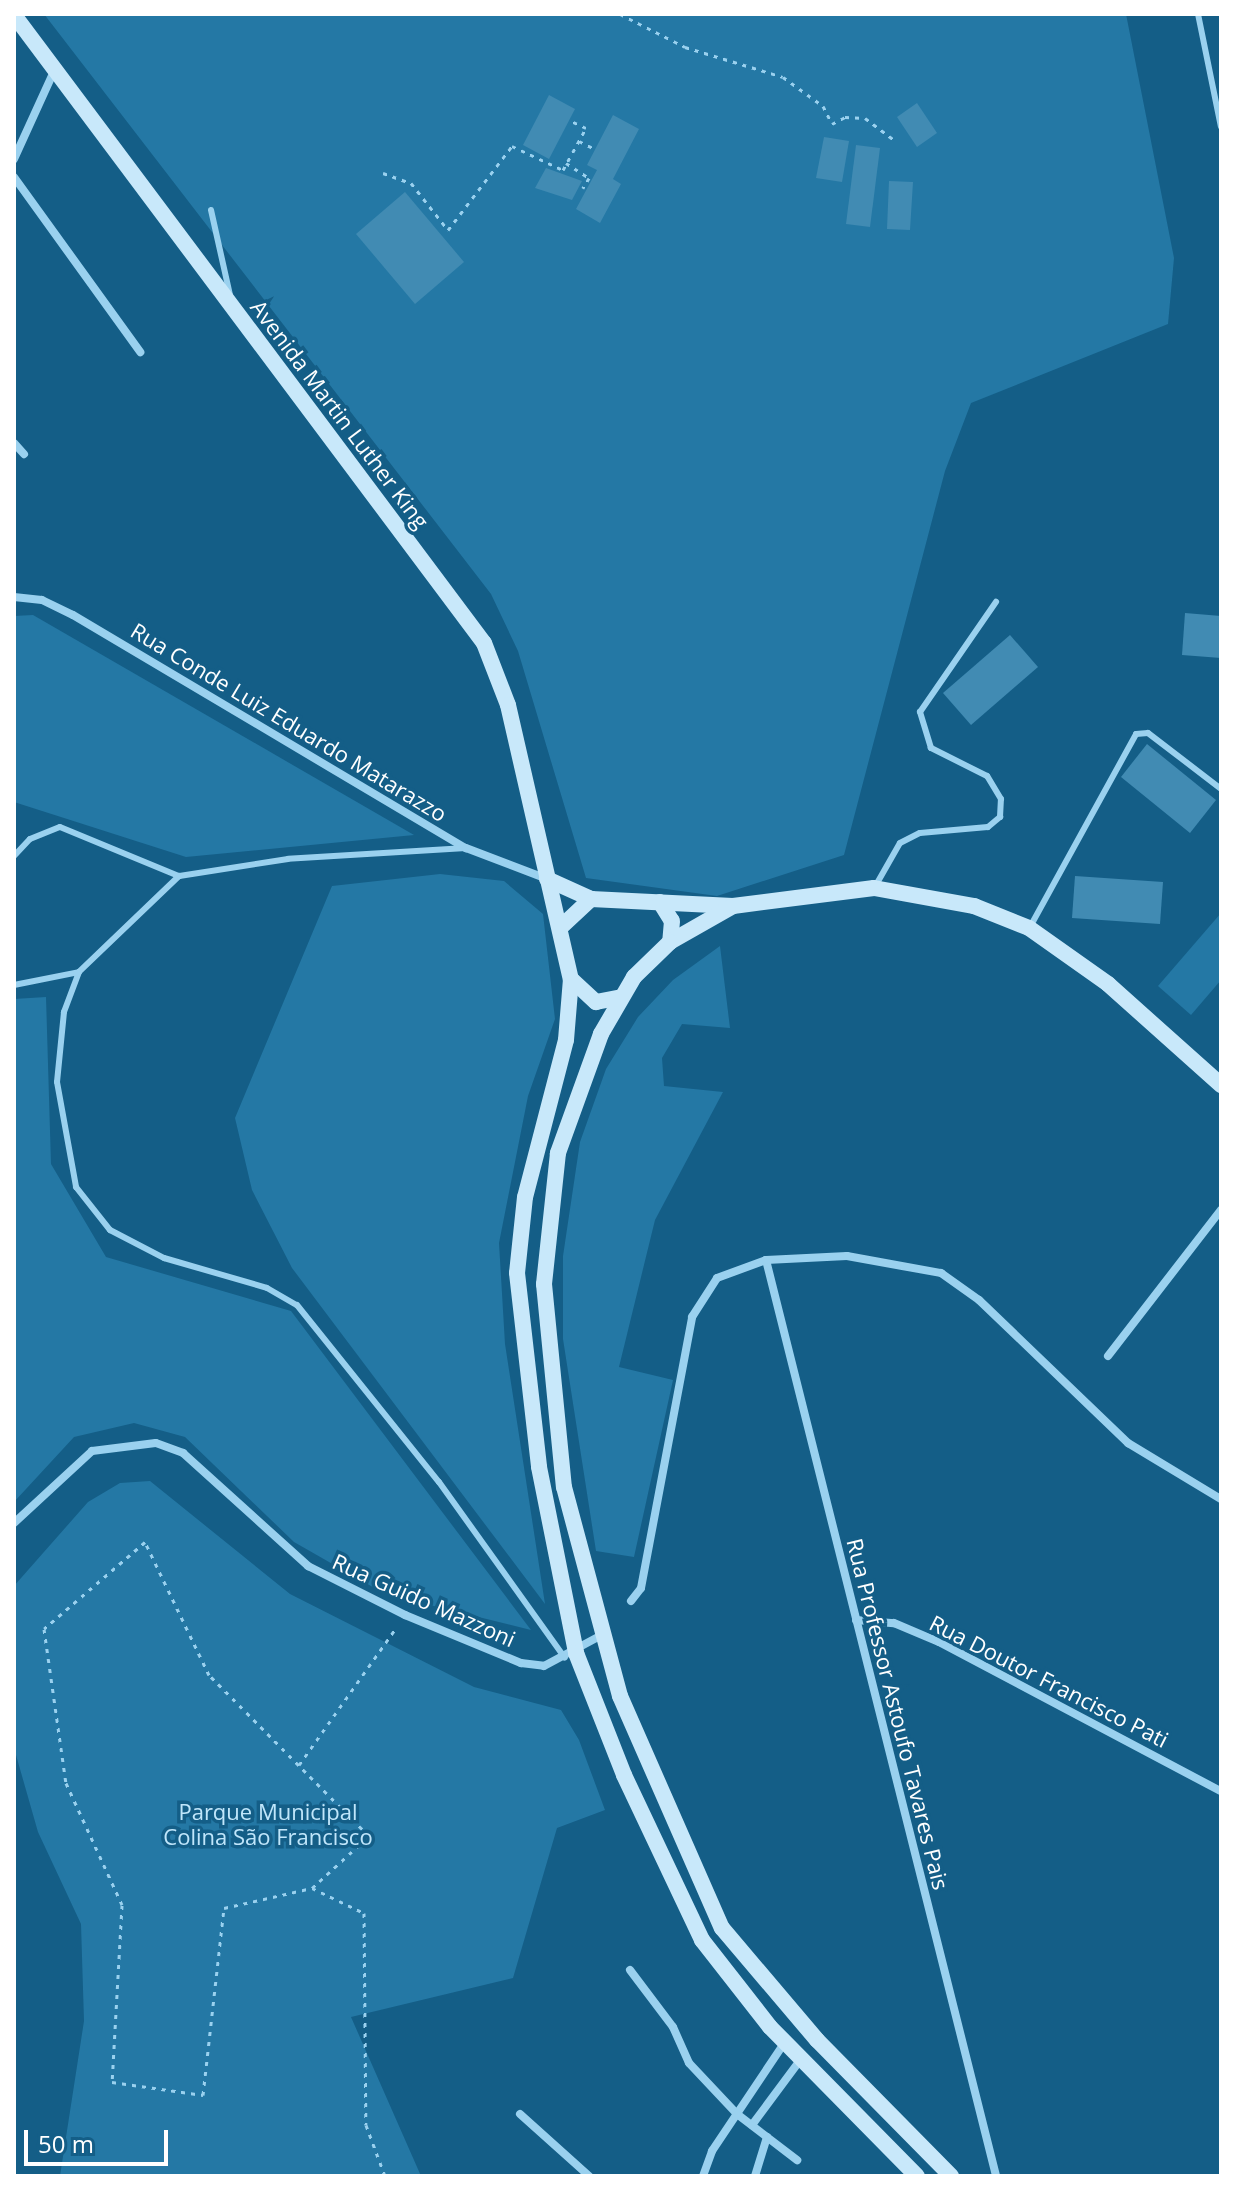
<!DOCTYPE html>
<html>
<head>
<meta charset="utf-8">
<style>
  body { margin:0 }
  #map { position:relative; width:1235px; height:2190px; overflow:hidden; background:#145e87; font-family:"Open Sans",sans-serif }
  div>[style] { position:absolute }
  .green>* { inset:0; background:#2478a5 }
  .building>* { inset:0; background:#418bb3 }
  .path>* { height:3px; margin-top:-1.5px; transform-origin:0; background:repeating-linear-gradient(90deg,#9ad1ef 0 4px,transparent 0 10px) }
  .service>* { height:6px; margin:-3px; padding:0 3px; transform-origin:3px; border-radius:3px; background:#9ad1ef }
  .minor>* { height:8px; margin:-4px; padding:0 4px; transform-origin:4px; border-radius:4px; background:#9ad1ef }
  .secondary>* { height:16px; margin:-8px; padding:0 8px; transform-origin:8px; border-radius:8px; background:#c8e8fa }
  span { translate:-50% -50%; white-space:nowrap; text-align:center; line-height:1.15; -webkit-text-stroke:7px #145e87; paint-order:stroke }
  .street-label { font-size:22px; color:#fff }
  .park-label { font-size:22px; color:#c0e6fb }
  .frame { position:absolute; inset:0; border:16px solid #fff; pointer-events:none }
  .scale { position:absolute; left:24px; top:2130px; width:144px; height:36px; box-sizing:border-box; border:4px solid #fff; border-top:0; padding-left:10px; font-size:24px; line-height:28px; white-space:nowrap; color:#fff; -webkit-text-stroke:6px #145e87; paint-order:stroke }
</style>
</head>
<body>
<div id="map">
  <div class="green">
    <div style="clip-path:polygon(44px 14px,1126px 14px,1174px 258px,1168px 324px,971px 403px,945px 471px,844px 855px,717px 896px,586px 878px,518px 651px,491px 594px)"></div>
    <div style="clip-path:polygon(33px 615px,414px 835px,186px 857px,14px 802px,14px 616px)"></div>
    <div style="clip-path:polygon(440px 874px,504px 881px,543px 914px,555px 1019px,528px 1096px,499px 1243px,505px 1344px,545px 1604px,292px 1268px,252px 1190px,235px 1118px,332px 886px)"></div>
    <div style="clip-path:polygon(1221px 913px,1221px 980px,1191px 1015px,1158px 986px)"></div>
    <div style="clip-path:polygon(720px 946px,730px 1028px,682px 1024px,662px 1058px,664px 1086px,723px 1092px,655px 1220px,619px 1367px,673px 1380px,634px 1557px,596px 1551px,563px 1339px,563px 1256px,580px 1142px,606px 1069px,638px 1017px,673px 980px)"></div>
    <div style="clip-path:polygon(46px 997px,51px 1164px,106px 1257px,291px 1311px,531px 1630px,385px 1594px,294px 1542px,185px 1437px,134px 1423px,74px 1437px,14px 1502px,14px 999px)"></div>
    <div style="clip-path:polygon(150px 1481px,290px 1594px,474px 1687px,561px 1710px,579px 1740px,605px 1810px,557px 1828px,513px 1978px,351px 2017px,421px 2176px,60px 2176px,84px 2021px,81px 1924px,38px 1832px,14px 1748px,14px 1586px,88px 1502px,120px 1483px)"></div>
  </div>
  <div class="building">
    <div style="clip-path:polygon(549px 95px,575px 109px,549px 159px,523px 145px)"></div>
    <div style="clip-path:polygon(917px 103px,937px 133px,917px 147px,897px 117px)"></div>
    <div style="clip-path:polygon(613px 115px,639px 129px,613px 179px,621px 184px,600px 223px,576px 209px,597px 170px,587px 165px)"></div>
    <div style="clip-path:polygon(824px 137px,849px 141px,842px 182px,816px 178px)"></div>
    <div style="clip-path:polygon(856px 145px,880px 148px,870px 227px,846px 224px)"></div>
    <div style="clip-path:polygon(546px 168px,582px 181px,572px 200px,535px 188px)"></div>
    <div style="clip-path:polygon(889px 181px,913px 182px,910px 230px,887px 229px)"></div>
    <div style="clip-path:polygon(405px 192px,464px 262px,415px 304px,356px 234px)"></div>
    <div style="clip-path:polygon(1185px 613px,1221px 616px,1221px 658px,1182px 655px)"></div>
    <div style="clip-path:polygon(1010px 635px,1038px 667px,971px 725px,943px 693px)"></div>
    <div style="clip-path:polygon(1147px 744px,1216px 800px,1190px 833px,1121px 777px)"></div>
    <div style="clip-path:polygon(1075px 876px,1163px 882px,1160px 924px,1072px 918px)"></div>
  </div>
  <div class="path">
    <div style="left:620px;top:14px;width:73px;rotate:26.9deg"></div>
    <div style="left:685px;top:47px;width:102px;rotate:17deg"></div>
    <div style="left:783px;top:77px;width:49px;rotate:35.9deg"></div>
    <div style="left:823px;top:106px;width:20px;rotate:63deg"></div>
    <div style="left:832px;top:124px;width:15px;rotate:-28deg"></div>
    <div style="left:845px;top:117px;width:20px;rotate:3deg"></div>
    <div style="left:865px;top:118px;width:39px;rotate:37deg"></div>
    <div style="left:579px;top:141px;width:18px;rotate:27deg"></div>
    <div style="left:566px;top:163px;width:27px;rotate:33deg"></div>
    <div style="left:589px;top:178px;width:12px;rotate:121deg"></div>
    <div style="left:383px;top:173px;width:30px;rotate:20deg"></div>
    <div style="left:411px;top:183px;width:60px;rotate:51.8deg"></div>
    <div style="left:448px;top:230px;width:106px;rotate:-52.7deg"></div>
    <div style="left:512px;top:146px;width:56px;rotate:25.2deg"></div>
    <div style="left:563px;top:170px;width:48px;rotate:-61.3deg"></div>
    <div style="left:586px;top:128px;width:19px;rotate:-155deg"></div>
    <div style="left:299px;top:1765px;width:168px;rotate:-54.7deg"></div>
    <div style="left:312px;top:1888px;width:77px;rotate:-42.4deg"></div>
    <div style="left:369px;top:1836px;width:227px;rotate:-134.8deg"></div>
    <div style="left:209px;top:1675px;width:148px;rotate:-115.7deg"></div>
    <div style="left:145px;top:1542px;width:133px;rotate:139.3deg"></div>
    <div style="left:44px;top:1629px;width:156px;rotate:81.9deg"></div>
    <div style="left:66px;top:1783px;width:134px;rotate:65.3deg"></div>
    <div style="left:122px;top:1905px;width:177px;rotate:93.2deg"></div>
    <div style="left:112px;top:2082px;width:92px;rotate:8.1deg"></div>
    <div style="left:203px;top:2095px;width:188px;rotate:-83.6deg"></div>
    <div style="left:224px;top:1908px;width:90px;rotate:-12.8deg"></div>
    <div style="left:312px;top:1888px;width:58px;rotate:25.7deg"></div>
    <div style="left:364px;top:1913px;width:212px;rotate:89.5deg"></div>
    <div style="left:366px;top:2125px;width:54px;rotate:69.6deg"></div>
  </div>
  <div class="service">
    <div style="left:1198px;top:14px;width:115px;rotate:78.5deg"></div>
    <div style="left:211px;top:210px;width:87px;rotate:77.4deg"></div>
    <div style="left:466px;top:848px;width:178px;rotate:176.5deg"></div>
    <div style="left:288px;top:859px;width:110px;rotate:171.1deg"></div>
    <div style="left:179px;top:876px;width:139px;rotate:136.2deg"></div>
    <div style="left:79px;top:972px;width:43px;rotate:110.6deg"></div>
    <div style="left:64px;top:1012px;width:70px;rotate:95.7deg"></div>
    <div style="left:57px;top:1082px;width:107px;rotate:79.7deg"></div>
    <div style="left:76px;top:1187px;width:55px;rotate:51.7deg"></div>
    <div style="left:110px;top:1230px;width:61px;rotate:27.4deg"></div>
    <div style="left:164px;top:1258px;width:107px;rotate:16.2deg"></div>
    <div style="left:267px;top:1288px;width:34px;rotate:30deg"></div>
    <div style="left:297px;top:1305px;width:227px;rotate:51.3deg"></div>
    <div style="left:439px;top:1482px;width:216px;rotate:54.4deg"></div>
    <div style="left:14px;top:856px;width:23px;rotate:-47deg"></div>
    <div style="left:30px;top:839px;width:32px;rotate:-22deg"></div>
    <div style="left:60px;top:827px;width:129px;rotate:22.4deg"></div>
    <div style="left:876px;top:885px;width:48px;rotate:-60.3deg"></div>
    <div style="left:900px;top:843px;width:22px;rotate:-27deg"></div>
    <div style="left:920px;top:833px;width:68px;rotate:-5deg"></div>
    <div style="left:988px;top:827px;width:16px;rotate:-40deg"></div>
    <div style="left:1000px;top:817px;width:18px;rotate:-87deg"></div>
    <div style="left:1001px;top:799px;width:27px;rotate:-121deg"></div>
    <div style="left:987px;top:776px;width:63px;rotate:-153.4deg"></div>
    <div style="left:931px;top:748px;width:38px;rotate:-107deg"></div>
    <div style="left:920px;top:712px;width:134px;rotate:-55.4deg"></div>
    <div style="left:1030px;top:927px;width:220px;rotate:-61.2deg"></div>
    <div style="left:1136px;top:734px;width:12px;rotate:-5deg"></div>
    <div style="left:1148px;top:733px;width:91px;rotate:37.4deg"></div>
    <div style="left:14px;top:985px;width:66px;rotate:-11.3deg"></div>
  </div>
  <div class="minor">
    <div style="left:14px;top:159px;width:99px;rotate:-65.5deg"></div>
    <div style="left:14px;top:177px;width:216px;rotate:54.2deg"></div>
    <div style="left:14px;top:443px;width:15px;rotate:48deg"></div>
    <div style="left:14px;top:597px;width:28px;rotate:6deg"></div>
    <div style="left:42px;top:600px;width:34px;rotate:26deg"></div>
    <div style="left:73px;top:615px;width:457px;rotate:30.7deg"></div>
    <div style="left:466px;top:848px;width:87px;rotate:20.9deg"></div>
    <div style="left:766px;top:1260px;width:944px;rotate:75.9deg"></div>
    <div style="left:1108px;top:1356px;width:185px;rotate:-52.3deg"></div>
    <div style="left:14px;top:1523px;width:106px;rotate:-42.7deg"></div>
    <div style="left:92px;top:1451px;width:64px;rotate:-7.1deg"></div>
    <div style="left:156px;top:1443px;width:29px;rotate:20deg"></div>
    <div style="left:183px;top:1453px;width:169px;rotate:42.1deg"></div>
    <div style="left:308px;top:1566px;width:109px;rotate:26.8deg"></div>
    <div style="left:405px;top:1615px;width:126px;rotate:22.5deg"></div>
    <div style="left:521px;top:1663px;width:23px;rotate:7deg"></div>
    <div style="left:544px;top:1666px;width:64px;rotate:-28.2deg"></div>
    <div style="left:631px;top:1601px;width:16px;rotate:-52deg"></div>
    <div style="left:641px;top:1588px;width:276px;rotate:-79.3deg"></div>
    <div style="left:692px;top:1317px;width:46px;rotate:-57.3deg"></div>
    <div style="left:717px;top:1278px;width:52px;rotate:-20.2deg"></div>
    <div style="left:766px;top:1260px;width:81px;rotate:-2.8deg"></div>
    <div style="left:847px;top:1256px;width:96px;rotate:10.3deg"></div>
    <div style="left:941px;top:1273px;width:47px;rotate:35.4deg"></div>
    <div style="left:979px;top:1300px;width:207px;rotate:43.8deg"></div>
    <div style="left:1128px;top:1443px;width:109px;rotate:31.1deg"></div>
    <div style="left:856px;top:1620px;width:38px;rotate:5deg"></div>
    <div style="left:894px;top:1623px;width:49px;rotate:22.9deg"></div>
    <div style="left:939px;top:1642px;width:319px;rotate:27.9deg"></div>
    <div style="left:630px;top:1970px;width:71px;rotate:53deg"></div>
    <div style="left:673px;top:2027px;width:39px;rotate:66deg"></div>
    <div style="left:689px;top:2063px;width:70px;rotate:46.7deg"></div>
    <div style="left:737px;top:2114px;width:76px;rotate:37.5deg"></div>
    <div style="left:520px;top:2114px;width:93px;rotate:41.9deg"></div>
    <div style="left:752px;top:2125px;width:82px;rotate:-53.4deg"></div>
    <div style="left:703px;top:2176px;width:27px;rotate:-70deg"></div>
    <div style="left:712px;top:2151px;width:131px;rotate:-56.2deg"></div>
    <div style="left:755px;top:2176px;width:41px;rotate:-72.9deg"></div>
  </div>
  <div class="secondary">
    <div style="left:14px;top:15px;width:784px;rotate:53.19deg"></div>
    <div style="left:484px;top:643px;width:66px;rotate:68.8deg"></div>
    <div style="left:508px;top:705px;width:281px;rotate:77.1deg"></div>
    <div style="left:571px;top:979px;width:61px;rotate:94.7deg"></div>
    <div style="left:566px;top:1040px;width:162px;rotate:104.6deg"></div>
    <div style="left:525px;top:1197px;width:76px;rotate:96deg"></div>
    <div style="left:517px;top:1273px;width:195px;rotate:83.5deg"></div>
    <div style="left:539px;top:1467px;width:190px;rotate:78.7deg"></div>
    <div style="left:576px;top:1653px;width:131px;rotate:68.5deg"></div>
    <div style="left:624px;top:1775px;width:183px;rotate:64.7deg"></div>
    <div style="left:702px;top:1940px;width:110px;rotate:52deg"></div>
    <div style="left:770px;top:2027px;width:209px;rotate:45.4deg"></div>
    <div style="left:547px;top:879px;width:48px;rotate:24.4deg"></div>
    <div style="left:591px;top:899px;width:142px;rotate:2.8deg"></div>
    <div style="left:733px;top:906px;width:142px;rotate:-7.3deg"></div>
    <div style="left:874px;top:888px;width:102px;rotate:10.2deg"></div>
    <div style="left:974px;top:906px;width:59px;rotate:21.8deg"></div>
    <div style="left:1029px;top:928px;width:97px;rotate:35.3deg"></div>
    <div style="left:1108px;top:984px;width:152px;rotate:41.8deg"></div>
    <div style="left:660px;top:902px;width:22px;rotate:58deg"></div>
    <div style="left:672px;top:921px;width:21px;rotate:95deg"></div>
    <div style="left:733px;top:906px;width:73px;rotate:150.3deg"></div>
    <div style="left:670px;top:942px;width:50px;rotate:135.8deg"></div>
    <div style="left:634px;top:977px;width:66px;rotate:120.1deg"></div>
    <div style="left:601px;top:1034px;width:127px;rotate:109.9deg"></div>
    <div style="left:558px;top:1153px;width:132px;rotate:96.1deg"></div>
    <div style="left:544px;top:1284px;width:204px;rotate:84.4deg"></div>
    <div style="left:564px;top:1487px;width:216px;rotate:75deg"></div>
    <div style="left:620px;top:1696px;width:253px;rotate:66.3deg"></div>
    <div style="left:722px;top:1928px;width:147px;rotate:49.7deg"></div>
    <div style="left:817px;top:2040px;width:191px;rotate:45.4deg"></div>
    <div style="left:562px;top:926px;width:40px;rotate:-43deg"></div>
    <div style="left:571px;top:979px;width:34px;rotate:43deg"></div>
    <div style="left:596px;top:1002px;width:25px;rotate:-11deg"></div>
  </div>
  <div class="street-label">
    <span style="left:340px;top:414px;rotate:53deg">Avenida Martin Luther King</span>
    <span style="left:289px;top:722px;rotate:31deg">Rua Conde Luiz Eduardo Matarazzo</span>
    <span style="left:424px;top:1600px;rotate:24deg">Rua Guido Mazzoni</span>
    <span style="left:1049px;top:1681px;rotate:27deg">Rua Doutor Francisco Pati</span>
    <span style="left:898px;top:1714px;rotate:76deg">Rua Professor Astoufo Tavares Pais</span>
  </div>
  <div class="park-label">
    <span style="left:268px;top:1824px">Parque Municipal<br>Colina São Francisco</span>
  </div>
  <div class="frame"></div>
  <div class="scale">50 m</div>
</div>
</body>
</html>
